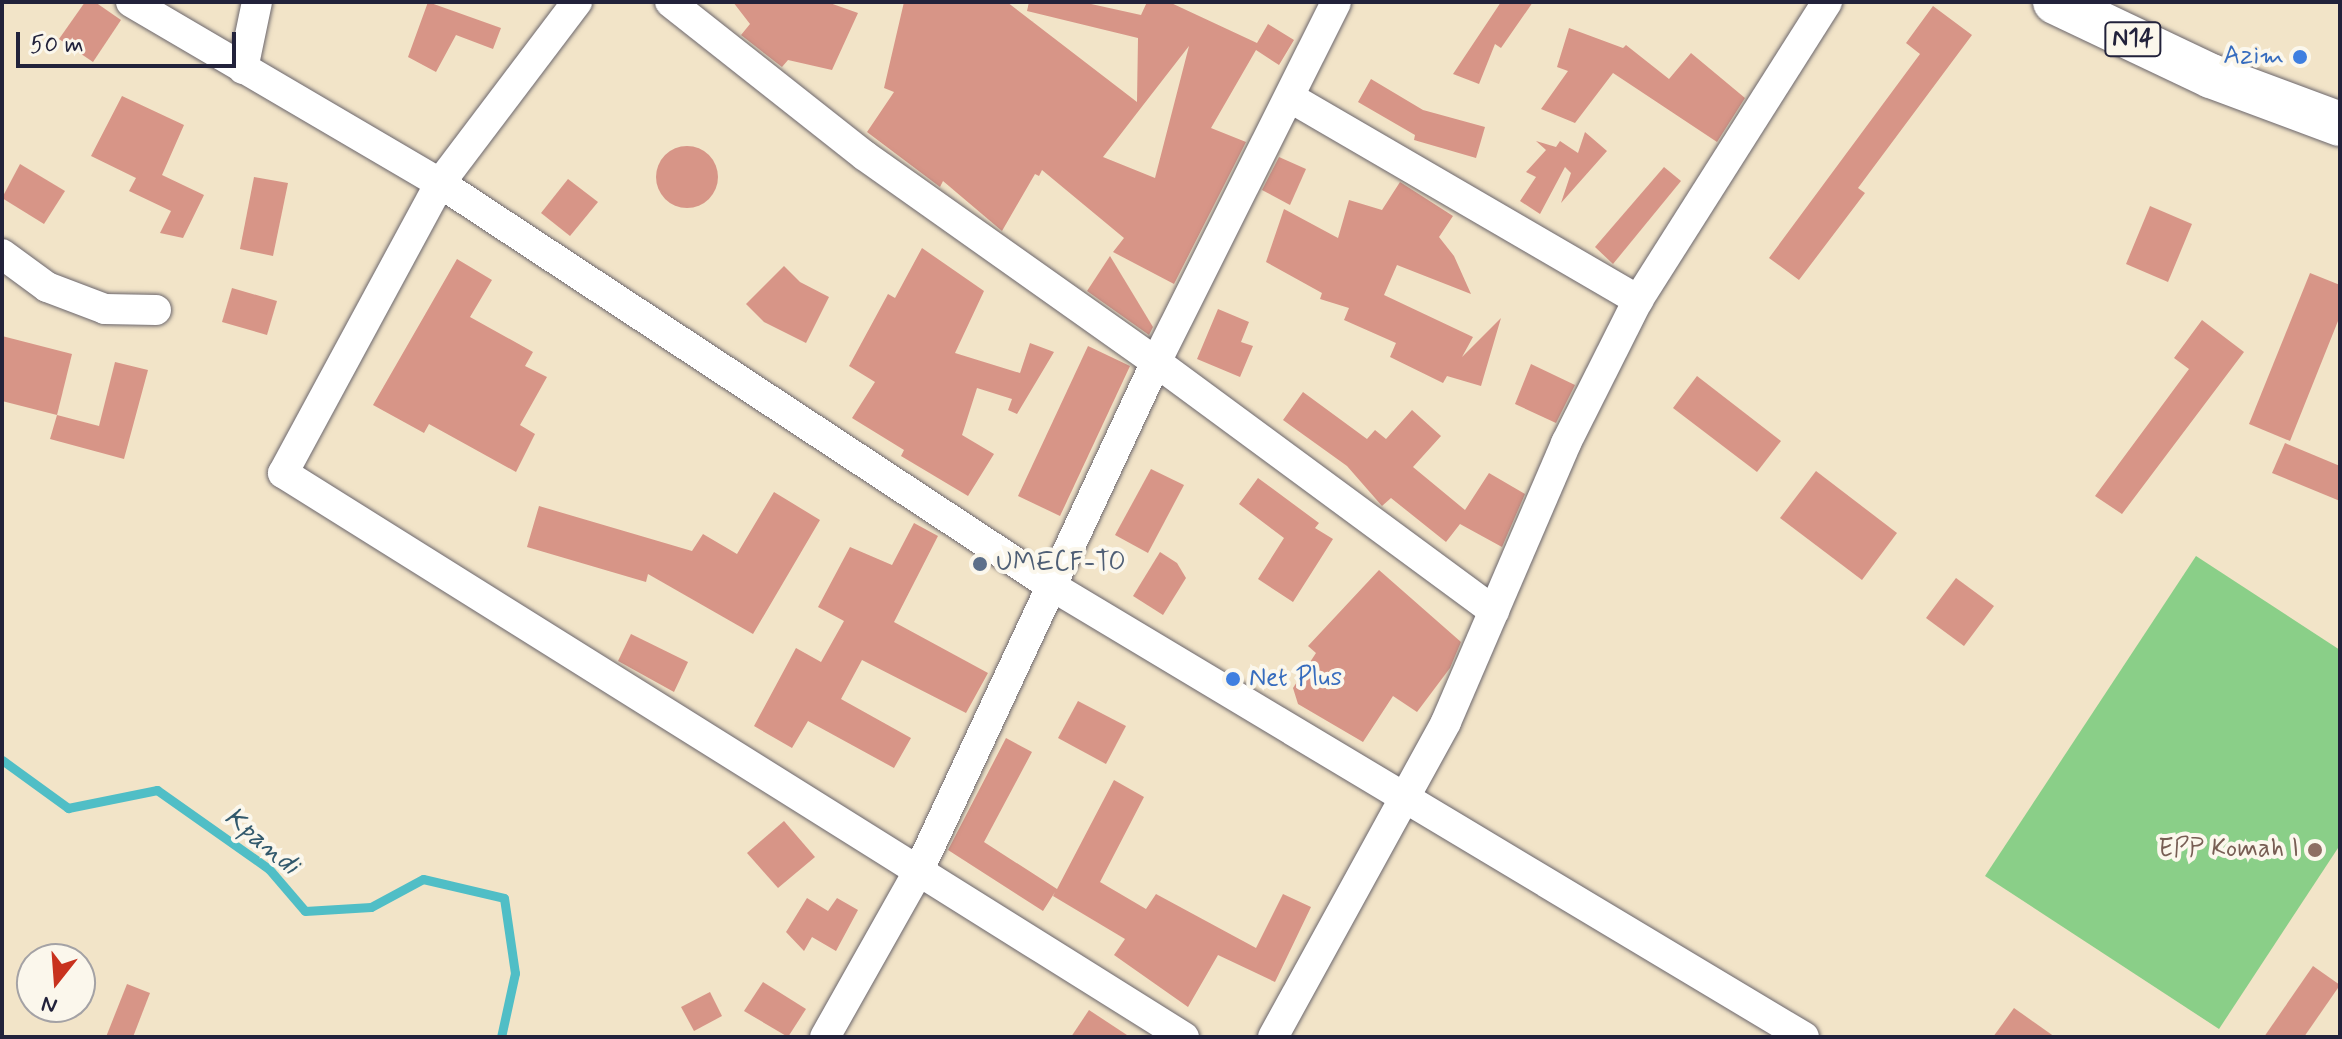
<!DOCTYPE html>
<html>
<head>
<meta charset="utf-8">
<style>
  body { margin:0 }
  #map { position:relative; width:2342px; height:1039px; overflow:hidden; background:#f2e4c8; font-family:Mynerve,sans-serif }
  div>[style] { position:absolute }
  .green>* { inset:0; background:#8acf88 }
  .stream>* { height:9px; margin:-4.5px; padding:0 4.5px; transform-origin:4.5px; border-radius:4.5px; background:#50bec6 }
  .building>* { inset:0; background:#d79587 }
  .round { border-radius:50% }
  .roads { filter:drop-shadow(0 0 2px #6b666c) drop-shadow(0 0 2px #6b666c) }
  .minor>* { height:30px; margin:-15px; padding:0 15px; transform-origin:15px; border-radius:15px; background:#fff }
  .primary>* { height:44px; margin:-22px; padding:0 22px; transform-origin:22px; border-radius:22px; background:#fff }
  .dots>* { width:22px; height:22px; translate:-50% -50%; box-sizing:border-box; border:4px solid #fbf7ec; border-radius:50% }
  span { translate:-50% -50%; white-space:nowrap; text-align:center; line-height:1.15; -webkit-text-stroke:8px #fbf7ec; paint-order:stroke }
  .shield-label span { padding:2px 6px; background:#fbf7ec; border:2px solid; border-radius:6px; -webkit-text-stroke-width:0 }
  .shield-label { font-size:24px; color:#22223b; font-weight:700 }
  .shop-label { font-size:26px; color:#366cbe }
  .right { translate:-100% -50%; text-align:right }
  .left { translate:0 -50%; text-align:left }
  .service-label { font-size:26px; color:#4e5e75 }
  .education-label { font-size:26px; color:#785e54 }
  .water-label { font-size:28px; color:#32596c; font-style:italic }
  .frame { position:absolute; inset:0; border:4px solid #22223b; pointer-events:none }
  .north { position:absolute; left:16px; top:943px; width:80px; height:80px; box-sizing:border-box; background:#fbf7ec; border:2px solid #a4a2a5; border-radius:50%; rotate:197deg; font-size:22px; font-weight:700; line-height:32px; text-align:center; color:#22223b }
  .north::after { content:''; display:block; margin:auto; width:28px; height:36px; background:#c8321e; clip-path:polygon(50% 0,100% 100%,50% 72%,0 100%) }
  .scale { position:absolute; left:16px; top:32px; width:220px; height:36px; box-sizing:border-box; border:4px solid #22223b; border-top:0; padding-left:10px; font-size:24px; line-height:28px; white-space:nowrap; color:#22223b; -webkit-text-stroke:6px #fbf7ec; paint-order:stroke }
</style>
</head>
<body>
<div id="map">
  <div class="green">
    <div style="clip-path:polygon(2196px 556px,2340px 650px,2340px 845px,2219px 1029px,1985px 876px)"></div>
  </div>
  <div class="stream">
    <div style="left:2px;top:760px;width:82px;rotate:36deg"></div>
    <div style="left:68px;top:808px;width:91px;rotate:-11.4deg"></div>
    <div style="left:157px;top:790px;width:137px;rotate:35.2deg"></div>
    <div style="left:269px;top:869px;width:55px;rotate:49.4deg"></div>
    <div style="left:305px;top:911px;width:66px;rotate:-3.5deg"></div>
    <div style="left:371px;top:907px;width:59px;rotate:-28.3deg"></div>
    <div style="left:423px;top:879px;width:83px;rotate:13.2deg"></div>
    <div style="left:504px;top:898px;width:76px;rotate:81.7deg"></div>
    <div style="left:515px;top:973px;width:66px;rotate:102.3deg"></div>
  </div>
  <div class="building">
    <div style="clip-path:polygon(85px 2px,95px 2px,121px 20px,93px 62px,59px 39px)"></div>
    <div style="clip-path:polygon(428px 2px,501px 28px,493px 49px,456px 35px,436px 72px,408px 57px)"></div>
    <div style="clip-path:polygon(733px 2px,827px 2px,858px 13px,832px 70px,788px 60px,782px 67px,741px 35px,750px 24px)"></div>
    <div style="clip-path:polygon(evenodd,904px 2px,1007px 2px,1137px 102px,1138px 38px,1027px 11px,1029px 2px,1082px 2px,1141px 15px,1147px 2px,1169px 2px,1257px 43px,1268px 24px,1294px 40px,1279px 65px,1256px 50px,1211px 128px,1246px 142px,1174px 284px,1113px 252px,1124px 238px,1042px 170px,1039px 176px,1035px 174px,1002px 231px,943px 181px,940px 187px,867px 132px,894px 92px,884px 88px,904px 2px,1189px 46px,1155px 178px,1103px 157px,1137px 113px,1189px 46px)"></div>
    <div style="clip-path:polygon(1501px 2px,1533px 2px,1501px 48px,1495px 44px,1479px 84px,1453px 74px)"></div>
    <div style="clip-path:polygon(1933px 6px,1972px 35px,1858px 188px,1865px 193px,1799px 280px,1769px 258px,1920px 54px,1906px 43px)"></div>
    <div style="clip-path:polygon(1569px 28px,1623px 48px,1626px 45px,1669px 79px,1691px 53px,1745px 98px,1717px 142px,1613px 73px,1575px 123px,1541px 109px,1568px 71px,1557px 67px)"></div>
    <div style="clip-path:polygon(1371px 79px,1423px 110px,1485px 127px,1476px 158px,1414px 140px,1415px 135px,1358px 102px)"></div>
    <div style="clip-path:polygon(122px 96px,184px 125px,162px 175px,204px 195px,183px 238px,160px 233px,171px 211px,129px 191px,136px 178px,91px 156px)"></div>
    <div style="clip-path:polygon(1585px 132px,1607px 151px,1561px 203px,1571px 173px,1565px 167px,1540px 214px,1520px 201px,1536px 177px,1526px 172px,1546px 150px,1536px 141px,1556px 147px,1560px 141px,1578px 153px)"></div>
    <div class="round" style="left:656px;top:146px;width:62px;height:62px"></div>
    <div style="clip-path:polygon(1279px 157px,1306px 169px,1290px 205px,1262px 190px)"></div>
    <div style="clip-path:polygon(20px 164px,65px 191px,44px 224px,2px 198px)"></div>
    <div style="clip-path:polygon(1664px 167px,1681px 181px,1613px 264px,1595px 247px)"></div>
    <div style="clip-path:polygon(254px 177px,288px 183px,273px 256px,240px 249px)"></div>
    <div style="clip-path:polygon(568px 179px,598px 202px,570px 236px,541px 213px)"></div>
    <div style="clip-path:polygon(1400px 182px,1453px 216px,1439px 237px,1454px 256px,1471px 294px,1397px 265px,1384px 295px,1473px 337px,1462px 357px,1501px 318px,1481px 386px,1447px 376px,1443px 383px,1390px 357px,1396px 343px,1344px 320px,1349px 308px,1320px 299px,1322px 293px,1266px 262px,1284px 209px,1338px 238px,1349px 200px,1382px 210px)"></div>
    <div style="clip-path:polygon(2150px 206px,2192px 224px,2168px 282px,2126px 264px)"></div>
    <div style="clip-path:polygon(922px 248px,984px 291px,955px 353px,1020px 373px,1030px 343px,1054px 352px,1017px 414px,1008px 410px,1012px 399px,977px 388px,962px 435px,994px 454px,968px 496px,901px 456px,904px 450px,852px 418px,875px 382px,849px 366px,888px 294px,895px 298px)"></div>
    <div style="clip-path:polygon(1110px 256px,1153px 327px,1149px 335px,1087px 291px)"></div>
    <div style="clip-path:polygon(457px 259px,492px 280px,470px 317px,533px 352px,525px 366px,547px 377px,520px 425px,535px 434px,516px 472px,429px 424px,424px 433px,373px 405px)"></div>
    <div style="clip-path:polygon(784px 266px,800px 282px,829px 297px,806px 343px,764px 322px,746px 304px)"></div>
    <div style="clip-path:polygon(2310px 273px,2340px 285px,2340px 316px,2290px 441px,2249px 424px)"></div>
    <div style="clip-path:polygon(232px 288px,277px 301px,267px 335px,222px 322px)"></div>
    <div style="clip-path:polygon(1218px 309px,1249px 322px,1241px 342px,1253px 346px,1240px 377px,1197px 359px)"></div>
    <div style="clip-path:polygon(2202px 320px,2244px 352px,2122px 514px,2095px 496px,2189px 369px,2174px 358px)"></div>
    <div style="clip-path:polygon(2px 336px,72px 354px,57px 415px,2px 401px)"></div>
    <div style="clip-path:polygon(1088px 346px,1130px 366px,1060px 516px,1018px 496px)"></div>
    <div style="clip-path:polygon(115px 362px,148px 370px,124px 459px,50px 439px,57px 415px,99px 426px)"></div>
    <div style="clip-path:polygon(1531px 364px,1575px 385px,1556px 423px,1515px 404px)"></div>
    <div style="clip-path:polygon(1697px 376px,1781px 441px,1757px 472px,1673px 408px)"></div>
    <div style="clip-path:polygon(1303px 392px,1367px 439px,1375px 430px,1386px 439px,1412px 410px,1441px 436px,1413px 467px,1465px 510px,1489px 473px,1525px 494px,1502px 547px,1460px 524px,1446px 542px,1391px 498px,1382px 506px,1347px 466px,1283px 420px)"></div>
    <div style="clip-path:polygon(2285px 443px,2340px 466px,2340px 501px,2272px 473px)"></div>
    <div style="clip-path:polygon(1151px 469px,1184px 485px,1148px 553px,1115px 535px)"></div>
    <div style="clip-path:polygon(1816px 471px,1897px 533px,1862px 580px,1780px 518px)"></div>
    <div style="clip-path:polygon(1258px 478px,1319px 523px,1315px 528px,1333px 539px,1293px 602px,1258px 579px,1284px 538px,1239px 504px)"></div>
    <div style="clip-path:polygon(774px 492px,820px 520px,753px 634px,648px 574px,646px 582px,527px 547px,539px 506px,692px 551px,703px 534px,737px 554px)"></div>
    <div style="clip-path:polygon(914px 523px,938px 536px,894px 622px,988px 673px,966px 713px,862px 660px,841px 699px,911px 738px,894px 768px,808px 721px,792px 748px,754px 726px,796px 648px,821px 662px,844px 621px,818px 607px,850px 547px,892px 565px)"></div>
    <div style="clip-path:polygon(1160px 552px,1177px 563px,1186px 578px,1163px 615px,1133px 596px)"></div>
    <div style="clip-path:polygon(1379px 570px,1461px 642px,1450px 668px,1417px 712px,1393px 696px,1363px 742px,1298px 704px,1293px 688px,1316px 653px,1308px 646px)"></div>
    <div style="clip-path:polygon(1956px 578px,1994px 606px,1964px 646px,1926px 618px)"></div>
    <div style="clip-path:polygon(631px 634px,688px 662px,674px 692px,618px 661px)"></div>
    <div style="clip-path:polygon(1078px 701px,1126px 726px,1106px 764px,1058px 738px)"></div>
    <div style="clip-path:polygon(1006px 738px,1032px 752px,984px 842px,1057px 889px,1114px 780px,1144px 797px,1100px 882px,1146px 909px,1156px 894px,1256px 948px,1283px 894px,1311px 907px,1275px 982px,1218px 955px,1188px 1007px,1114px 955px,1125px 939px,1053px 896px,1055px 892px,1043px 911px,948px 850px)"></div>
    <div style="clip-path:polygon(784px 821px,815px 857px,778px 888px,747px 853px)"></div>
    <div style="clip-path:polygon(807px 898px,828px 911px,837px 898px,858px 910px,836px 951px,812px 937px,804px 951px,786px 932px)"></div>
    <div style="clip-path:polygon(2313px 966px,2340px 985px,2304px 1037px,2264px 1037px)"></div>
    <div style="clip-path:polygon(763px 982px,806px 1009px,788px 1037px,744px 1011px)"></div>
    <div style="clip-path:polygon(127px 984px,150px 993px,133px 1037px,106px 1037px)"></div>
    <div style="clip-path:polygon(710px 992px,722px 1016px,694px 1031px,681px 1007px)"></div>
    <div style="clip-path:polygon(2014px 1008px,2055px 1037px,1993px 1037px)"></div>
    <div style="clip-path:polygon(1089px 1010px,1130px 1037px,1071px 1037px)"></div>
  </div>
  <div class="roads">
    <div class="minor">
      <div style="left:131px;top:2px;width:358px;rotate:30.4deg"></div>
      <div style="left:440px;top:183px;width:731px;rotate:33.39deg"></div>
      <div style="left:1050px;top:585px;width:879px;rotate:30.94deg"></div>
      <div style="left:577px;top:2px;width:227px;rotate:127.1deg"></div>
      <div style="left:440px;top:183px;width:330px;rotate:118.4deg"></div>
      <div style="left:283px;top:473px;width:1063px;rotate:32.05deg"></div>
      <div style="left:670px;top:2px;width:248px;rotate:38.3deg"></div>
      <div style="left:865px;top:156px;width:357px;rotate:35.3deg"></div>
      <div style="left:1156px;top:362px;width:420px;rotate:36.4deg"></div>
      <div style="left:243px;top:69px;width:68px;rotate:-78.2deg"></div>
      <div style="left:1291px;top:98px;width:402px;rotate:30.2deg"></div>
      <div style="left:2px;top:254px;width:56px;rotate:36.3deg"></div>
      <div style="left:47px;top:287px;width:62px;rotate:20.8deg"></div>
      <div style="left:105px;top:309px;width:51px;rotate:1.1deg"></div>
      <div style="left:825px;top:1037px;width:189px;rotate:-60.6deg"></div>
      <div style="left:918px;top:872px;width:563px;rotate:-64.98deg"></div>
      <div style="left:1156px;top:362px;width:402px;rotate:-63.4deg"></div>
      <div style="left:1273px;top:1037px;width:359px;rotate:-61.2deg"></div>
      <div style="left:1446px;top:722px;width:304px;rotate:-66.7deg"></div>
      <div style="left:1566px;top:443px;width:160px;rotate:-63.3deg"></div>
      <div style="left:1638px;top:300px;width:353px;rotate:-57.6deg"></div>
    </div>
    <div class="primary">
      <div style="left:2055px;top:2px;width:173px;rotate:25.4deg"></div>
      <div style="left:2211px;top:76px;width:138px;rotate:20.4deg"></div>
    </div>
  </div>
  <div class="dots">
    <div style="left:2300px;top:57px;background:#3f7fe0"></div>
    <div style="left:980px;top:564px;background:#5c6f8a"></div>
    <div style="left:1233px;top:679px;background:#3f7fe0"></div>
    <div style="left:2315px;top:850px;background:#8d6e63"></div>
  </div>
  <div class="shield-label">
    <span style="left:2133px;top:39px">N14</span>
  </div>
  <div class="shop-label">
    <span class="right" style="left:2284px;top:57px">Azim</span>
    <span class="left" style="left:1249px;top:679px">Net Plus</span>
  </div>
  <div class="service-label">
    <span class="left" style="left:996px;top:564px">UMECF-TO</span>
  </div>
  <div class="education-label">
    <span class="right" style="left:2299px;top:850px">EPP Komah I</span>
  </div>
  <div class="water-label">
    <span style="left:261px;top:842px;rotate:40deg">Kpandi</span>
  </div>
  <div class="frame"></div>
  <div class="north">N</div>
  <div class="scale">50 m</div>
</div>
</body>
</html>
